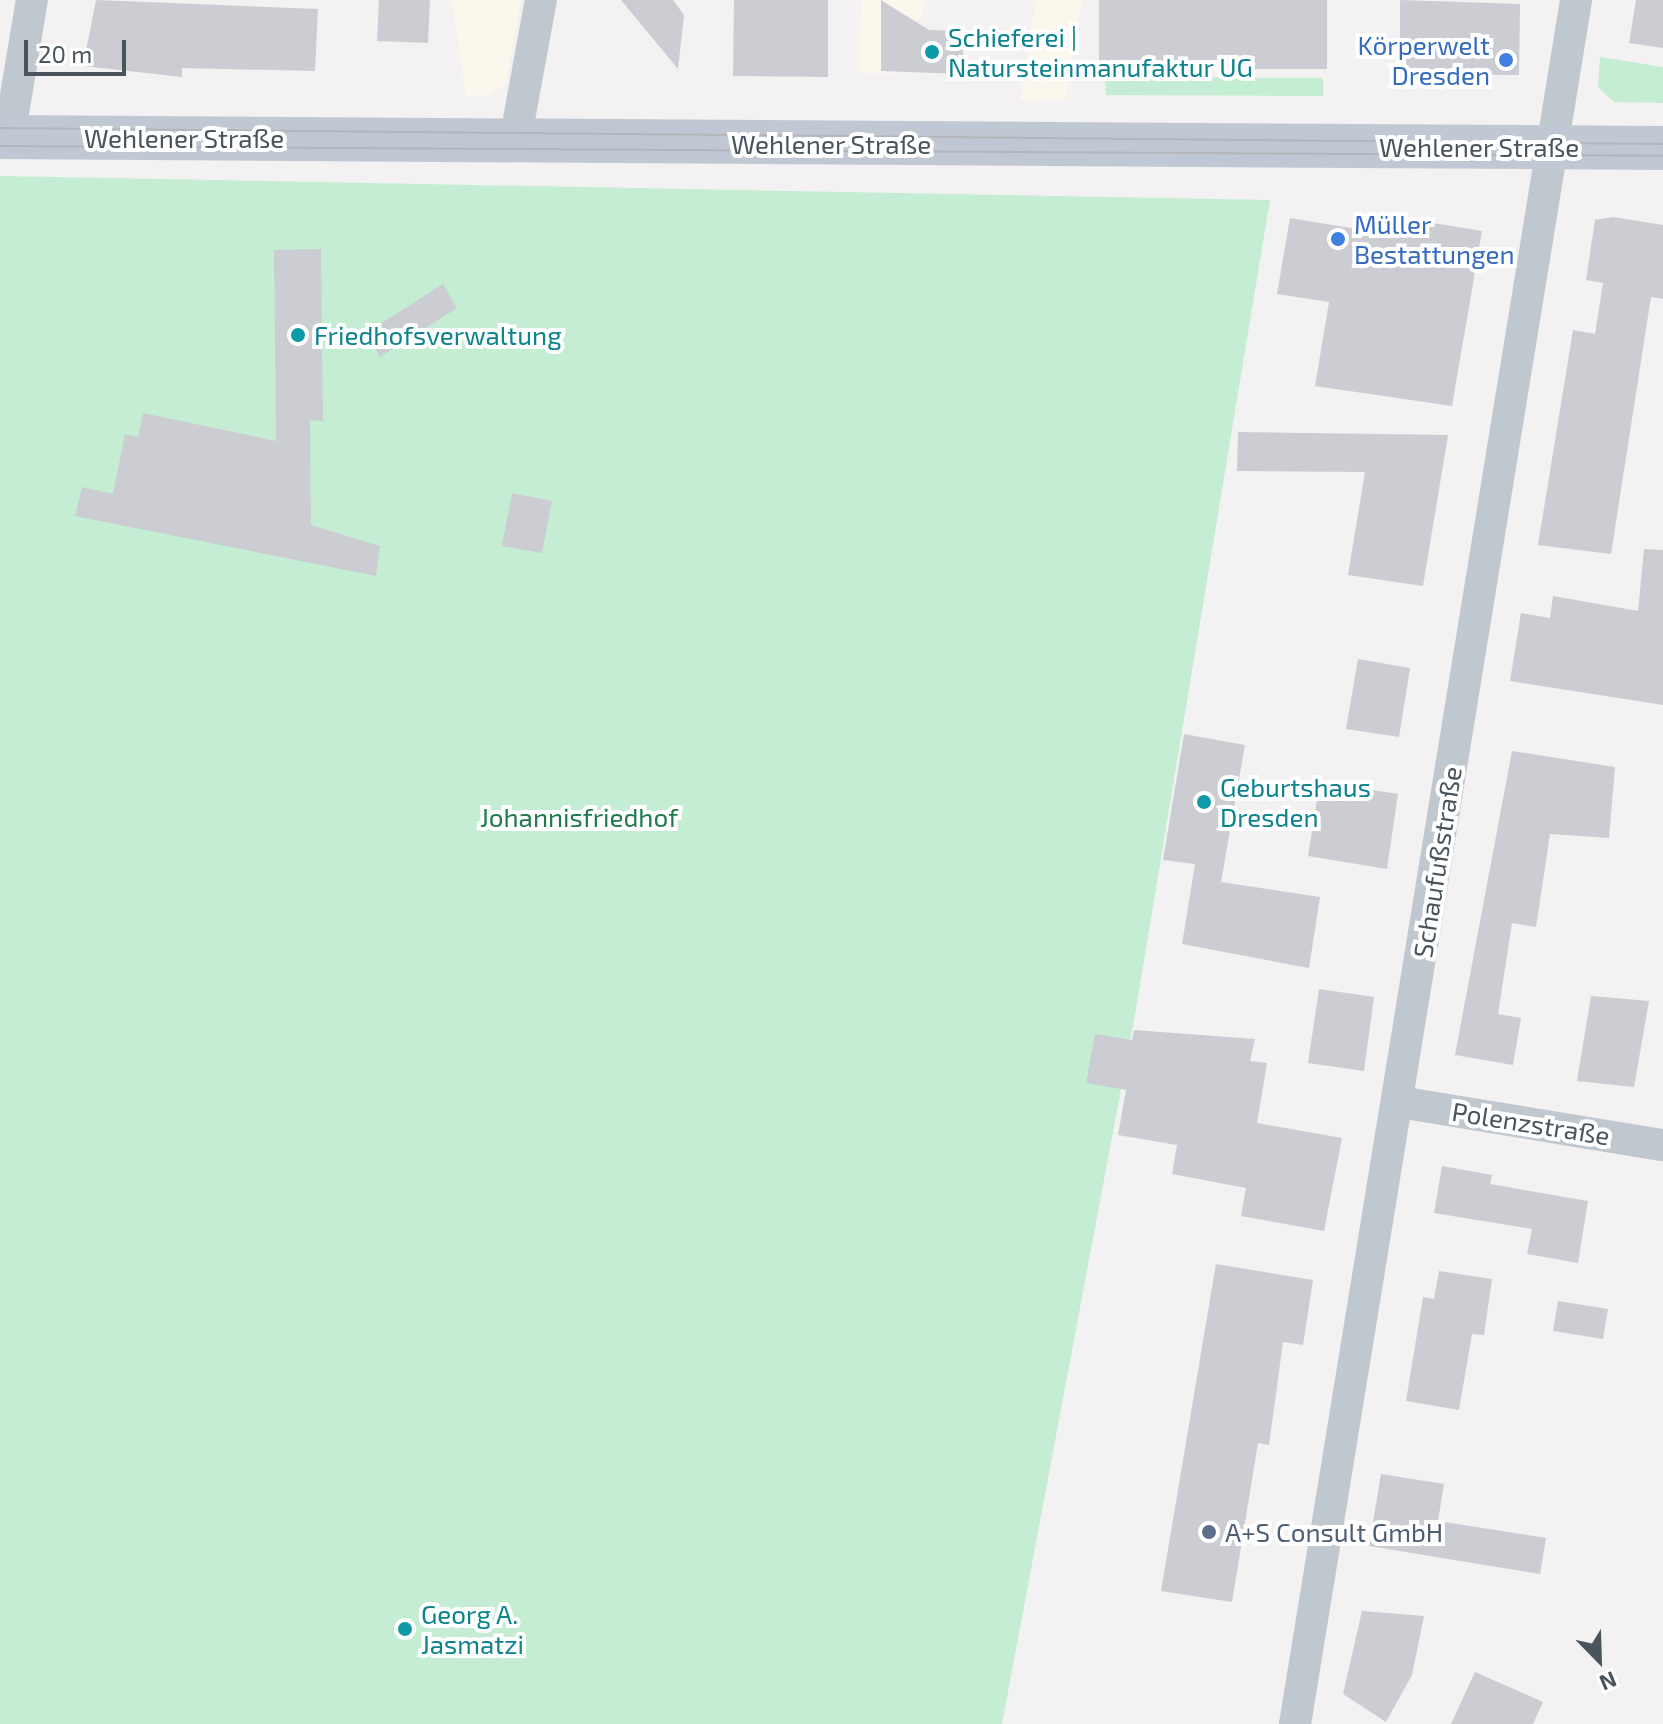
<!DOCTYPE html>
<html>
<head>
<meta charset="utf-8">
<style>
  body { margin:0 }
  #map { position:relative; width:1663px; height:1724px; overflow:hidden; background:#f3f1f1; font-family:"Exo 2",sans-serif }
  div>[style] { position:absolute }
  .commercial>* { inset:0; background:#fbf7ed }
  .green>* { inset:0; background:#c4edd4 }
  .building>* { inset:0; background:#cbcdd3 }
  .street>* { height:32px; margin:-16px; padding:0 16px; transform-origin:16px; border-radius:16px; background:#c0c8cf }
  .secondary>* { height:44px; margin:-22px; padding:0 22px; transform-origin:22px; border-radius:22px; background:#c0c9d3 }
  .tram>* { height:2px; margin:-1px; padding:0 1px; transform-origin:1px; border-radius:1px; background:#b4b6bb }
  .dots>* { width:22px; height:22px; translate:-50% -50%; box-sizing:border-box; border:4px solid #fff; border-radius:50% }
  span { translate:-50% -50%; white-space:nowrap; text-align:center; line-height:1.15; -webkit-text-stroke:8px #fff; paint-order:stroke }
  .culture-label { font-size:26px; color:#0d838f }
  .left { translate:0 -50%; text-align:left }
  .shop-label { font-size:26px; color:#366cbe }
  .right { translate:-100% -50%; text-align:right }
  .street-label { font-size:26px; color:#4a545d }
  .park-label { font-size:26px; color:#1f7b4e }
  .service-label { font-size:26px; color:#4e5e75 }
  .north { position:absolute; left:1559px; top:1620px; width:80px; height:80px; -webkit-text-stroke:6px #fff; paint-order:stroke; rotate:157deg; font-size:22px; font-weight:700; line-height:32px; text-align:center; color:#4a545d }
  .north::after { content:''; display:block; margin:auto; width:28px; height:36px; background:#4a545d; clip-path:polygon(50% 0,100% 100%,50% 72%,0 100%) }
  .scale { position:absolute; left:24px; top:40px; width:102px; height:36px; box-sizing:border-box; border:4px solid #4a545d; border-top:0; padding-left:10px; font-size:24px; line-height:28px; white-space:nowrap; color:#4a545d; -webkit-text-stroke:6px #fff; paint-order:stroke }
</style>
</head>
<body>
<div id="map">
  <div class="commercial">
    <div style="clip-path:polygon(452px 0,521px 0,506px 84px,489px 96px,466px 96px)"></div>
    <div style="clip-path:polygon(861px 0,925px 0,922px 18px,901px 31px,901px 73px,860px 73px)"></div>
    <div style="clip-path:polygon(1036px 0,1082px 0,1066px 99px,1020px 101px)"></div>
  </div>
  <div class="green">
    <div style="clip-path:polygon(1600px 57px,1663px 67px,1663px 103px,1614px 102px,1598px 87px)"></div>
    <div style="clip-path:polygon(1105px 77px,1323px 78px,1323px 96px,1106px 95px)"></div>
    <div style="clip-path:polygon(0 176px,1270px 200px,1136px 1009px,1002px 1724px,0 1724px)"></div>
  </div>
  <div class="building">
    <div style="clip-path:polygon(96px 0,318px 9px,315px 71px,182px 68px,182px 77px,83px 66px)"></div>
    <div style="clip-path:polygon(379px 0,430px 0,428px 43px,377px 41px)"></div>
    <div style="clip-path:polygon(621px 0,673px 0,684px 15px,678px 69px)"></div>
    <div style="clip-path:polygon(734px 0,828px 0,828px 77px,733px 76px)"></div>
    <div style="clip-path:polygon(881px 0,929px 30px,963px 31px,963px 74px,881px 71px)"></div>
    <div style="clip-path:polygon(1099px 0,1327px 0,1327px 69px,1099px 69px)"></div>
    <div style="clip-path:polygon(1400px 0,1520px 4px,1519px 75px,1400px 74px)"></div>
    <div style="clip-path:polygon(1636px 0,1663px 0,1663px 48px,1629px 43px)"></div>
    <div style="clip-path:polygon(1390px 216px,1482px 231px,1452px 406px,1315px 386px,1329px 302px,1277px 294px,1290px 218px,1387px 234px)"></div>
    <div style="clip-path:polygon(1613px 217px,1663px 225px,1663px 299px,1651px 297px,1611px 554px,1538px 545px,1573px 330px,1595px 334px,1603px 283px,1586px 280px,1595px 220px)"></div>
    <div style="clip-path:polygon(321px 249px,323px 421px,310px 420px,311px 525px,380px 546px,376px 576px,75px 516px,82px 487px,113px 494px,125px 434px,138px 437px,143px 413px,276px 441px,274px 250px)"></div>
    <div style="clip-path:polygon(443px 284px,457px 308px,380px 357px,366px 333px)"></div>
    <div style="clip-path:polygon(1238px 432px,1448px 435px,1423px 586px,1348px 575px,1365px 472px,1237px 471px)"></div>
    <div style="clip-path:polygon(512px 493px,552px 501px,542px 553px,502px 546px)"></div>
    <div style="clip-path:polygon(1644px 549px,1663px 550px,1663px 705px,1510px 681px,1521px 613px,1550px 618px,1553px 596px,1638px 611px)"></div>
    <div style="clip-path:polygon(1358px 659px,1410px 668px,1399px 737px,1346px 729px)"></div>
    <div style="clip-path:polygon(1184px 734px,1245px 745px,1221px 882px,1320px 897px,1309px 968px,1182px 944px,1195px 864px,1163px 860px)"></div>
    <div style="clip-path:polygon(1512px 751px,1615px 767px,1609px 838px,1550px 834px,1536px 927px,1512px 923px,1498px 1014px,1521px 1018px,1513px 1065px,1455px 1055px)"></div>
    <div style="clip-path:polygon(1320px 782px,1398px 794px,1387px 869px,1308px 856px)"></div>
    <div style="clip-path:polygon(1319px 989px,1374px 997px,1364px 1071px,1308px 1063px)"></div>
    <div style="clip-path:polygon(1591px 996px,1649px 1001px,1634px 1087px,1577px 1081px)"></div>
    <div style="clip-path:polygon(1134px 1030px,1255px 1039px,1250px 1061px,1267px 1063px,1257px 1123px,1342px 1138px,1324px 1231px,1241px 1216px,1246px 1188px,1172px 1174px,1177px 1145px,1118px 1135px,1126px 1090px,1086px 1083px,1095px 1034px,1132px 1040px)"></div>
    <div style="clip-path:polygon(1442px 1166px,1492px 1175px,1490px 1184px,1588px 1201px,1578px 1263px,1527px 1254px,1532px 1229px,1434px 1213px)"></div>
    <div style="clip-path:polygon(1216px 1264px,1313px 1280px,1303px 1345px,1283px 1342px,1269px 1445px,1258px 1443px,1232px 1602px,1161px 1591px)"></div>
    <div style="clip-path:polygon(1439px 1271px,1492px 1279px,1484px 1335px,1472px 1334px,1459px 1410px,1406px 1401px,1423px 1297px,1434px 1299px)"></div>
    <div style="clip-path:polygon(1558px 1301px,1608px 1309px,1603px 1339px,1553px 1331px)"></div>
    <div style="clip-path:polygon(1381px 1474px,1444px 1484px,1438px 1521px,1546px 1538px,1540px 1574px,1369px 1546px)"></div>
    <div style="clip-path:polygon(1362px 1611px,1424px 1616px,1412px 1675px,1386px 1722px,1343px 1694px)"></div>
    <div style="clip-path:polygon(1475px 1672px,1543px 1702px,1533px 1724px,1451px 1724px)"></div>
  </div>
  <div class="street">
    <div style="left:9px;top:137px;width:139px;rotate:-80.5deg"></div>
    <div style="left:515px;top:141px;width:143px;rotate:-79.6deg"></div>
    <div style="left:1399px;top:1102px;width:267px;rotate:9.3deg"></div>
    <div style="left:1295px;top:1724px;width:1747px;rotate:-80.74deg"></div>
  </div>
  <div class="secondary">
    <div style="left:0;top:137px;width:1663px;rotate:0.38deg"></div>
  </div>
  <div class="tram">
    <div style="left:0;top:128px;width:1663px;rotate:0.55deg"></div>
    <div style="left:0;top:146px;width:1663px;rotate:0.34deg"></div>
  </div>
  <div class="dots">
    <div style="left:932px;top:52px;background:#0f9aa8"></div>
    <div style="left:1506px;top:60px;background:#3f7fe0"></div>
    <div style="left:1338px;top:239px;background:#3f7fe0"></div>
    <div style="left:298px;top:335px;background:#0f9aa8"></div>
    <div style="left:1204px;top:802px;background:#0f9aa8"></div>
    <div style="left:1209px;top:1532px;background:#5c6f8a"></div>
    <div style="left:405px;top:1629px;background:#0f9aa8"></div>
  </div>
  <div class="culture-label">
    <span class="left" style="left:948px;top:52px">Schieferei |<br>Natursteinmanufaktur UG</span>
    <span class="left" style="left:314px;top:335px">Friedhofsverwaltung</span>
    <span class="left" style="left:1220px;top:802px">Geburtshaus<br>Dresden</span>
    <span class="left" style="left:421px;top:1629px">Georg A.<br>Jasmatzi</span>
  </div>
  <div class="shop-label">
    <span class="right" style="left:1490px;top:60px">Körperwelt<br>Dresden</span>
    <span class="left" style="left:1354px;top:239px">Müller<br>Bestattungen</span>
  </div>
  <div class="street-label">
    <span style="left:184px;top:138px">Wehlener Straße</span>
    <span style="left:831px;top:144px">Wehlener Straße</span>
    <span style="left:1479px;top:147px">Wehlener Straße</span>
    <span style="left:1437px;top:862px;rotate:-81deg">Schaufußstraße</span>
    <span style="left:1531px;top:1123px;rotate:9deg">Polenzstraße</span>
  </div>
  <div class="park-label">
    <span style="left:579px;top:817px">Johannisfriedhof</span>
  </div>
  <div class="service-label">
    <span class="left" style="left:1225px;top:1532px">A+S Consult GmbH</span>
  </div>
  <div class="north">N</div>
  <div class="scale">20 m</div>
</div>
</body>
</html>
